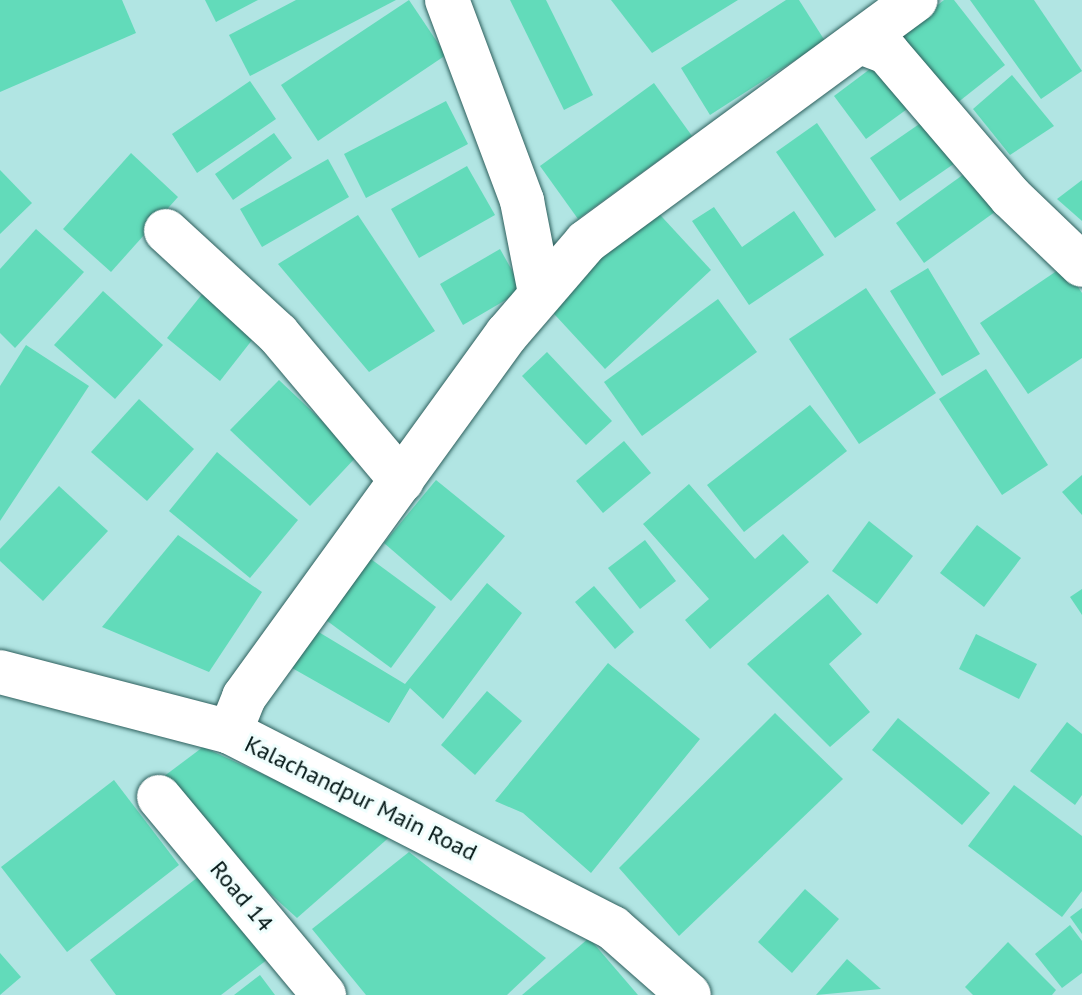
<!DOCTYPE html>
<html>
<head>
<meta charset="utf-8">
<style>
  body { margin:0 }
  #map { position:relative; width:1082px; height:995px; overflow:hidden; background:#b1e5e3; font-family:"PT Sans",sans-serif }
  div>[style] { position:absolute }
  .building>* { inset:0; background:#62dbba }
  .roads { filter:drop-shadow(0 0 2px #2e5f5d) drop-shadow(0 0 2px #2e5f5d) }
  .minor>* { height:44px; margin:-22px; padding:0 22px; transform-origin:22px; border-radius:22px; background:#fff }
  .tertiary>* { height:44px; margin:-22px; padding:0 22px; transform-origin:22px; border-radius:22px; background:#fff }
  span { translate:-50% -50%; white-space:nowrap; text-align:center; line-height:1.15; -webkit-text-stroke:6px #effefd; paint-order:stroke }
  .street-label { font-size:24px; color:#031615 }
</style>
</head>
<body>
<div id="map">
  <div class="building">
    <div style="clip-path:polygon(0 0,122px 0,136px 33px,0 92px)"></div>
    <div style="clip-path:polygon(205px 0,258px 0,216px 22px)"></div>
    <div style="clip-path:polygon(296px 0,396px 0,250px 76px,229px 35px)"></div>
    <div style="clip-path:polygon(409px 0,446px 55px,318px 141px,281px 85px)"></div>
    <div style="clip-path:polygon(510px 0,546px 0,593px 95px,564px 110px)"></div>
    <div style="clip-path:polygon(611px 0,738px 0,652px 53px)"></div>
    <div style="clip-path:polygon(786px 0,799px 0,825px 41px,710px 115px,681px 68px)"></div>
    <div style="clip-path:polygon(944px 0,954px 0,1005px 65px,947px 111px,892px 42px)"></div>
    <div style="clip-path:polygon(970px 0,1034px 0,1082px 71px,1041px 99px)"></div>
    <div style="clip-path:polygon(882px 60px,914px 104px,866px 139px,834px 96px)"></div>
    <div style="clip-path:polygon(1012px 75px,1054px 126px,1010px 155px,973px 109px)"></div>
    <div style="clip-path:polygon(250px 81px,276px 119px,197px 173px,172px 134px)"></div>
    <div style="clip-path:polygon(654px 83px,692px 136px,578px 219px,540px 166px)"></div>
    <div style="clip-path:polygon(446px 101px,468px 144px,366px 198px,344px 154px)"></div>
    <div style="clip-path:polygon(928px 118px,958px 161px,900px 201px,870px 158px)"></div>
    <div style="clip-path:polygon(817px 123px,876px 210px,835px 238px,776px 152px)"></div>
    <div style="clip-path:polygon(274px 133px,292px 158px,233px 200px,215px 174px)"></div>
    <div style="clip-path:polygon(131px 153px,178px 197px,111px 272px,63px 229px)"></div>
    <div style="clip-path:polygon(328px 159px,349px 197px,262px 247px,240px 209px)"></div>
    <div style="clip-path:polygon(467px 166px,495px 215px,419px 258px,391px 209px)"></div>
    <div style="clip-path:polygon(971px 169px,999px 209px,924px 263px,896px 223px)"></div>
    <div style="clip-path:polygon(0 170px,32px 203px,0 234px)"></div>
    <div style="clip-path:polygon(1082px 180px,1082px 221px,1057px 199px)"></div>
    <div style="clip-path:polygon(651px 205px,711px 270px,605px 369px,544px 303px)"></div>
    <div style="clip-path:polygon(714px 207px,742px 247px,794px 211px,824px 255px,749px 305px,692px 221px)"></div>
    <div style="clip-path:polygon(358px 215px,435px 331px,369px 372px,278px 264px)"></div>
    <div style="clip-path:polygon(36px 229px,84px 272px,15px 348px,0 333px,0 269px)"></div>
    <div style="clip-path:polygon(500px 249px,523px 290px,463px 325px,440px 284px)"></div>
    <div style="clip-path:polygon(1064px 266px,1082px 293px,1082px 358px,1028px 394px,980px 323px)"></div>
    <div style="clip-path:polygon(928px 268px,980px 354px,942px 376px,890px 291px)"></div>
    <div style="clip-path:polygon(866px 288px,936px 393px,859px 444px,789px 339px)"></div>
    <div style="clip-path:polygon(103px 291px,163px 345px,115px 399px,54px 345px)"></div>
    <div style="clip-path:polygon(203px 293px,256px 335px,220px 381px,167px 338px)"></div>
    <div style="clip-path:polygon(718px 299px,757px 352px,642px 436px,604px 382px)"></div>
    <div style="clip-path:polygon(26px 345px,89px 386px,0 521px,0 386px)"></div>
    <div style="clip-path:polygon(547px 352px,612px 421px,586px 445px,522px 376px)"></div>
    <div style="clip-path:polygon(986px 369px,1048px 465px,1002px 495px,939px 399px)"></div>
    <div style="clip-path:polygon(279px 380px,358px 455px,310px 506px,230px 430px)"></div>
    <div style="clip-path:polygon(139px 399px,194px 449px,147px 501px,91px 452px)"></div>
    <div style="clip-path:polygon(810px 405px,847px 451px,744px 532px,707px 485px)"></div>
    <div style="clip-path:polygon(624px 441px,651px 473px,603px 513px,576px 481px)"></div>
    <div style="clip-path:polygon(217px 452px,298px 520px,250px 578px,169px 511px)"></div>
    <div style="clip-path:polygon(1082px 475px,1082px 515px,1062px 492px)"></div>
    <div style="clip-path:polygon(436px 480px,505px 536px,451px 601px,384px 543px)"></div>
    <div style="clip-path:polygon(689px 484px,755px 559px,783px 534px,809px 562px,710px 649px,685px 620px,709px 599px,643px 524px)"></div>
    <div style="clip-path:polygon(59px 486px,108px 531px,43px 601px,0 561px,0 549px)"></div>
    <div style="clip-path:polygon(869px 521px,913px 556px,877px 604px,832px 571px)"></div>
    <div style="clip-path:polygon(977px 525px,1021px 558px,984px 607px,940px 573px)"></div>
    <div style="clip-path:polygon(178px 535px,262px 592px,209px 672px,102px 627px)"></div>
    <div style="clip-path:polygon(645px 540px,676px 581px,640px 609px,608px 568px)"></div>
    <div style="clip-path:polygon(360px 551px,436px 607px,391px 668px,315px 612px)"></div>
    <div style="clip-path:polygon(487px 583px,522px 613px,443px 719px,410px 688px,389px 723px,278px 660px,302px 622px,405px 684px)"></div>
    <div style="clip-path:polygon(594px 586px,634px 632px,615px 649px,575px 602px)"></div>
    <div style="clip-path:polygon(1082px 589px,1082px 615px,1070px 597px)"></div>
    <div style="clip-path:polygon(828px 594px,862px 634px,829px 664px,870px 712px,830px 747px,747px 664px)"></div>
    <div style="clip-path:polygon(976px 634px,1037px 664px,1019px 699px,959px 669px)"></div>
    <div style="clip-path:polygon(608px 663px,700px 739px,591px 873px,523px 813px,495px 801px)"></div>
    <div style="clip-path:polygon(487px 691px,522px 721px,475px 775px,441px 745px)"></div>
    <div style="clip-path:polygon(775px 713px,843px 779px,679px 936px,619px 868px)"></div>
    <div style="clip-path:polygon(898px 718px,990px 793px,962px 825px,872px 750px)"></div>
    <div style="clip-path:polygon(1067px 722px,1082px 734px,1082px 795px,1075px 805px,1030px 771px)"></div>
    <div style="clip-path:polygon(203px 747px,393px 834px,297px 918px,151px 786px)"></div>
    <div style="clip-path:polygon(114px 780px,179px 865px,67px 952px,1px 867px)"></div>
    <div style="clip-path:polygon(1014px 785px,1082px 836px,1082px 891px,1062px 917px,968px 846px)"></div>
    <div style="clip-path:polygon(409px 852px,546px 958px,507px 995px,366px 995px,312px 929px)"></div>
    <div style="clip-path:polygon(202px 874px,268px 959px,221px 995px,116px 995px,90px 960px)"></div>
    <div style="clip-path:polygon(805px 889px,839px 919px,792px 973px,758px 942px)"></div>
    <div style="clip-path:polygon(1082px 908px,1082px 934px,1070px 917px)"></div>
    <div style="clip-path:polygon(1070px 925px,1082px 941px,1082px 973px,1062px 988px,1035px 954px)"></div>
    <div style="clip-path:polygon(589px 938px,638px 995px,522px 995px)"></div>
    <div style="clip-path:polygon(1008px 942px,1056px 990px,1052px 995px,973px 995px,965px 987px)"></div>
    <div style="clip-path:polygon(0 953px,21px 977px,0 995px)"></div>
    <div style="clip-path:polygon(847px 959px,881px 989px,816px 995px)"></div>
    <div style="clip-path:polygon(260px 975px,275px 995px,234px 995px)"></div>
  </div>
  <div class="roads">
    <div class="minor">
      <div style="left:447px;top:0;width:215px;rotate:69.5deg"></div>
      <div style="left:522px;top:201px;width:94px;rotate:78.9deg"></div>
      <div style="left:863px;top:43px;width:26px;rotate:21deg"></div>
      <div style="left:887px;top:52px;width:191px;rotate:49.5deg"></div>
      <div style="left:1011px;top:197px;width:98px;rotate:43.8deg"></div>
      <div style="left:166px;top:231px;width:152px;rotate:42.6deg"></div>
      <div style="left:278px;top:334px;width:192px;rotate:49.9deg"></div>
      <div style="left:230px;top:732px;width:38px;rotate:-68deg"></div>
      <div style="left:244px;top:697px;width:448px;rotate:-54.1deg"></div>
      <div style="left:507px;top:334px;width:121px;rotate:-49.3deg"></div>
      <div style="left:586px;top:242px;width:409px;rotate:-36.3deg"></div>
      <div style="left:159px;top:797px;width:258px;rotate:50.2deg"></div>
    </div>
    <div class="tertiary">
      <div style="left:0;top:672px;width:238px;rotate:14.6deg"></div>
      <div style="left:230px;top:732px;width:430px;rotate:27.1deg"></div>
      <div style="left:613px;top:928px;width:101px;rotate:41.4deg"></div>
    </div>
  </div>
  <div class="street-label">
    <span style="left:361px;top:798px;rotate:26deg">Kalachandpur Main Road</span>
    <span style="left:242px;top:896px;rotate:50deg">Road 14</span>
  </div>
</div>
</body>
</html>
